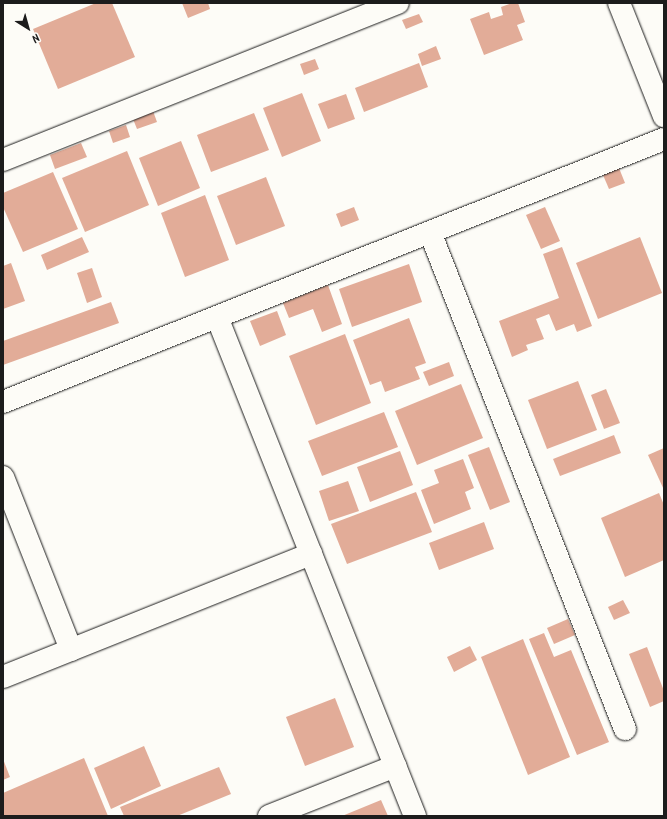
<!DOCTYPE html>
<html>
<head>
<meta charset="utf-8">
<style>
  body { margin:0 }
  #map { position:relative; width:667px; height:819px; overflow:hidden; background:#fdfcf7; font-family:Kalam,sans-serif }
  div>[style] { position:absolute }
  .building>* { inset:0; background:#e2ac98 }
  .roads { filter:drop-shadow(0 0 1px #1c1c1c) drop-shadow(0 0 1px #1c1c1c) }
  .minor>* { height:22px; margin:-11px; padding:0 11px; transform-origin:11px; border-radius:11px; background:#fdfcf7 }
  span { translate:-50% -50%; white-space:nowrap; text-align:center; line-height:1.15; -webkit-text-stroke:3px #fdfcf7; paint-order:stroke }
  .frame { position:absolute; inset:0; border:4px solid #1c1c1c; pointer-events:none }
  .north { position:absolute; left:8px; top:8px; width:40px; height:40px; -webkit-text-stroke:3px #fdfcf7; paint-order:stroke; rotate:143deg; font-size:11px; font-weight:700; line-height:16px; text-align:center; color:#1c1c1c }
  .north::after { content:''; display:block; margin:auto; width:14px; height:18px; background:#1c1c1c; clip-path:polygon(50% 0,100% 100%,50% 72%,0 100%) }
</style>
</head>
<body>
<div id="map">
  <div class="building">
    <div style="clip-path:polygon(96px 3px,112px 3px,135px 57px,58px 89px,33px 29px)"></div>
    <div style="clip-path:polygon(182px 3px,208px 3px,210px 9px,188px 18px)"></div>
    <div style="clip-path:polygon(512px 3px,518px 3px,525px 22px,517px 25px,523px 40px,484px 55px,470px 19px,489px 12px,491px 19px,503px 15px,501px 7px)"></div>
    <div style="clip-path:polygon(419px 14px,423px 22px,406px 29px,402px 20px)"></div>
    <div style="clip-path:polygon(436px 46px,441px 59px,422px 66px,418px 54px)"></div>
    <div style="clip-path:polygon(315px 59px,319px 69px,304px 75px,300px 64px)"></div>
    <div style="clip-path:polygon(419px 63px,428px 87px,364px 112px,355px 88px)"></div>
    <div style="clip-path:polygon(302px 93px,321px 141px,282px 157px,263px 108px)"></div>
    <div style="clip-path:polygon(346px 94px,355px 119px,328px 129px,318px 104px)"></div>
    <div style="clip-path:polygon(153px 111px,157px 122px,137px 129px,133px 119px)"></div>
    <div style="clip-path:polygon(254px 113px,269px 150px,211px 172px,197px 135px)"></div>
    <div style="clip-path:polygon(126px 125px,130px 137px,113px 143px,109px 131px)"></div>
    <div style="clip-path:polygon(181px 141px,200px 188px,158px 206px,139px 158px)"></div>
    <div style="clip-path:polygon(81px 143px,87px 157px,55px 169px,50px 155px)"></div>
    <div style="clip-path:polygon(127px 151px,149px 205px,85px 232px,62px 178px)"></div>
    <div style="clip-path:polygon(619px 168px,625px 183px,609px 189px,603px 175px)"></div>
    <div style="clip-path:polygon(53px 172px,78px 229px,23px 252px,3px 207px,3px 193px)"></div>
    <div style="clip-path:polygon(266px 177px,285px 226px,236px 245px,217px 196px)"></div>
    <div style="clip-path:polygon(205px 195px,229px 260px,185px 277px,161px 213px)"></div>
    <div style="clip-path:polygon(354px 207px,359px 220px,341px 227px,336px 214px)"></div>
    <div style="clip-path:polygon(545px 207px,560px 241px,541px 249px,526px 215px)"></div>
    <div style="clip-path:polygon(82px 237px,89px 252px,47px 270px,41px 255px)"></div>
    <div style="clip-path:polygon(640px 237px,662px 293px,598px 319px,576px 263px)"></div>
    <div style="clip-path:polygon(562px 247px,592px 326px,577px 332px,574px 324px,556px 331px,549px 314px,536px 319px,544px 339px,526px 345px,528px 350px,512px 357px,499px 321px,559px 298px,543px 254px)"></div>
    <div style="clip-path:polygon(11px 263px,25px 301px,3px 309px,3px 266px)"></div>
    <div style="clip-path:polygon(409px 264px,422px 302px,352px 327px,339px 289px)"></div>
    <div style="clip-path:polygon(92px 268px,102px 297px,87px 303px,77px 273px)"></div>
    <div style="clip-path:polygon(328px 285px,342px 324px,322px 332px,313px 309px,289px 318px,283px 303px)"></div>
    <div style="clip-path:polygon(111px 302px,119px 323px,3px 365px,3px 341px)"></div>
    <div style="clip-path:polygon(277px 311px,286px 335px,260px 346px,250px 321px)"></div>
    <div style="clip-path:polygon(409px 318px,426px 363px,415px 367px,420px 379px,385px 392px,381px 381px,370px 385px,353px 340px)"></div>
    <div style="clip-path:polygon(345px 334px,371px 403px,316px 425px,289px 356px)"></div>
    <div style="clip-path:polygon(449px 362px,454px 376px,429px 386px,423px 372px)"></div>
    <div style="clip-path:polygon(578px 381px,597px 430px,547px 449px,528px 400px)"></div>
    <div style="clip-path:polygon(461px 384px,483px 438px,417px 465px,395px 411px)"></div>
    <div style="clip-path:polygon(606px 389px,620px 423px,604px 429px,591px 395px)"></div>
    <div style="clip-path:polygon(384px 412px,398px 447px,322px 476px,308px 441px)"></div>
    <div style="clip-path:polygon(614px 435px,621px 453px,560px 476px,553px 459px)"></div>
    <div style="clip-path:polygon(489px 447px,510px 502px,490px 510px,468px 455px)"></div>
    <div style="clip-path:polygon(664px 448px,664px 490px,648px 455px)"></div>
    <div style="clip-path:polygon(400px 451px,413px 485px,370px 502px,357px 467px)"></div>
    <div style="clip-path:polygon(463px 459px,474px 488px,465px 492px,471px 509px,434px 524px,421px 490px,439px 483px,434px 470px)"></div>
    <div style="clip-path:polygon(348px 481px,359px 511px,329px 521px,319px 491px)"></div>
    <div style="clip-path:polygon(416px 492px,432px 532px,347px 564px,331px 524px)"></div>
    <div style="clip-path:polygon(659px 493px,664px 505px,664px 560px,625px 577px,601px 518px)"></div>
    <div style="clip-path:polygon(484px 522px,494px 549px,439px 570px,429px 543px)"></div>
    <div style="clip-path:polygon(623px 600px,630px 613px,614px 620px,608px 607px)"></div>
    <div style="clip-path:polygon(568px 619px,575px 635px,554px 644px,547px 628px)"></div>
    <div style="clip-path:polygon(544px 633px,554px 657px,571px 650px,609px 742px,577px 755px,529px 639px)"></div>
    <div style="clip-path:polygon(523px 639px,570px 757px,528px 775px,481px 657px)"></div>
    <div style="clip-path:polygon(470px 646px,477px 660px,454px 672px,447px 657px)"></div>
    <div style="clip-path:polygon(647px 647px,664px 691px,664px 701px,650px 707px,629px 654px)"></div>
    <div style="clip-path:polygon(335px 698px,354px 747px,305px 766px,286px 717px)"></div>
    <div style="clip-path:polygon(144px 746px,161px 786px,111px 809px,94px 768px)"></div>
    <div style="clip-path:polygon(84px 758px,108px 816px,3px 816px,3px 793px)"></div>
    <div style="clip-path:polygon(3px 759px,10px 777px,3px 780px)"></div>
    <div style="clip-path:polygon(219px 767px,231px 794px,177px 816px,124px 816px,120px 807px)"></div>
    <div style="clip-path:polygon(381px 800px,388px 816px,342px 816px)"></div>
  </div>
  <div class="roads">
    <div class="minor">
      <div style="left:619px;top:3px;width:122px;rotate:68.3deg"></div>
      <div style="left:3px;top:160px;width:425px;rotate:-21.7deg"></div>
      <div style="left:430px;top:232px;width:534px;rotate:68.58deg"></div>
      <div style="left:217px;top:317px;width:537px;rotate:68.36deg"></div>
      <div style="left:3px;top:402px;width:711px;rotate:-21.7deg"></div>
      <div style="left:3px;top:477px;width:186px;rotate:68.5deg"></div>
      <div style="left:3px;top:677px;width:332px;rotate:-21.8deg"></div>
      <div style="left:269px;top:816px;width:136px;rotate:-21.6deg"></div>
    </div>
  </div>
  <div class="frame"></div>
  <div class="north">N</div>
</div>
</body>
</html>
